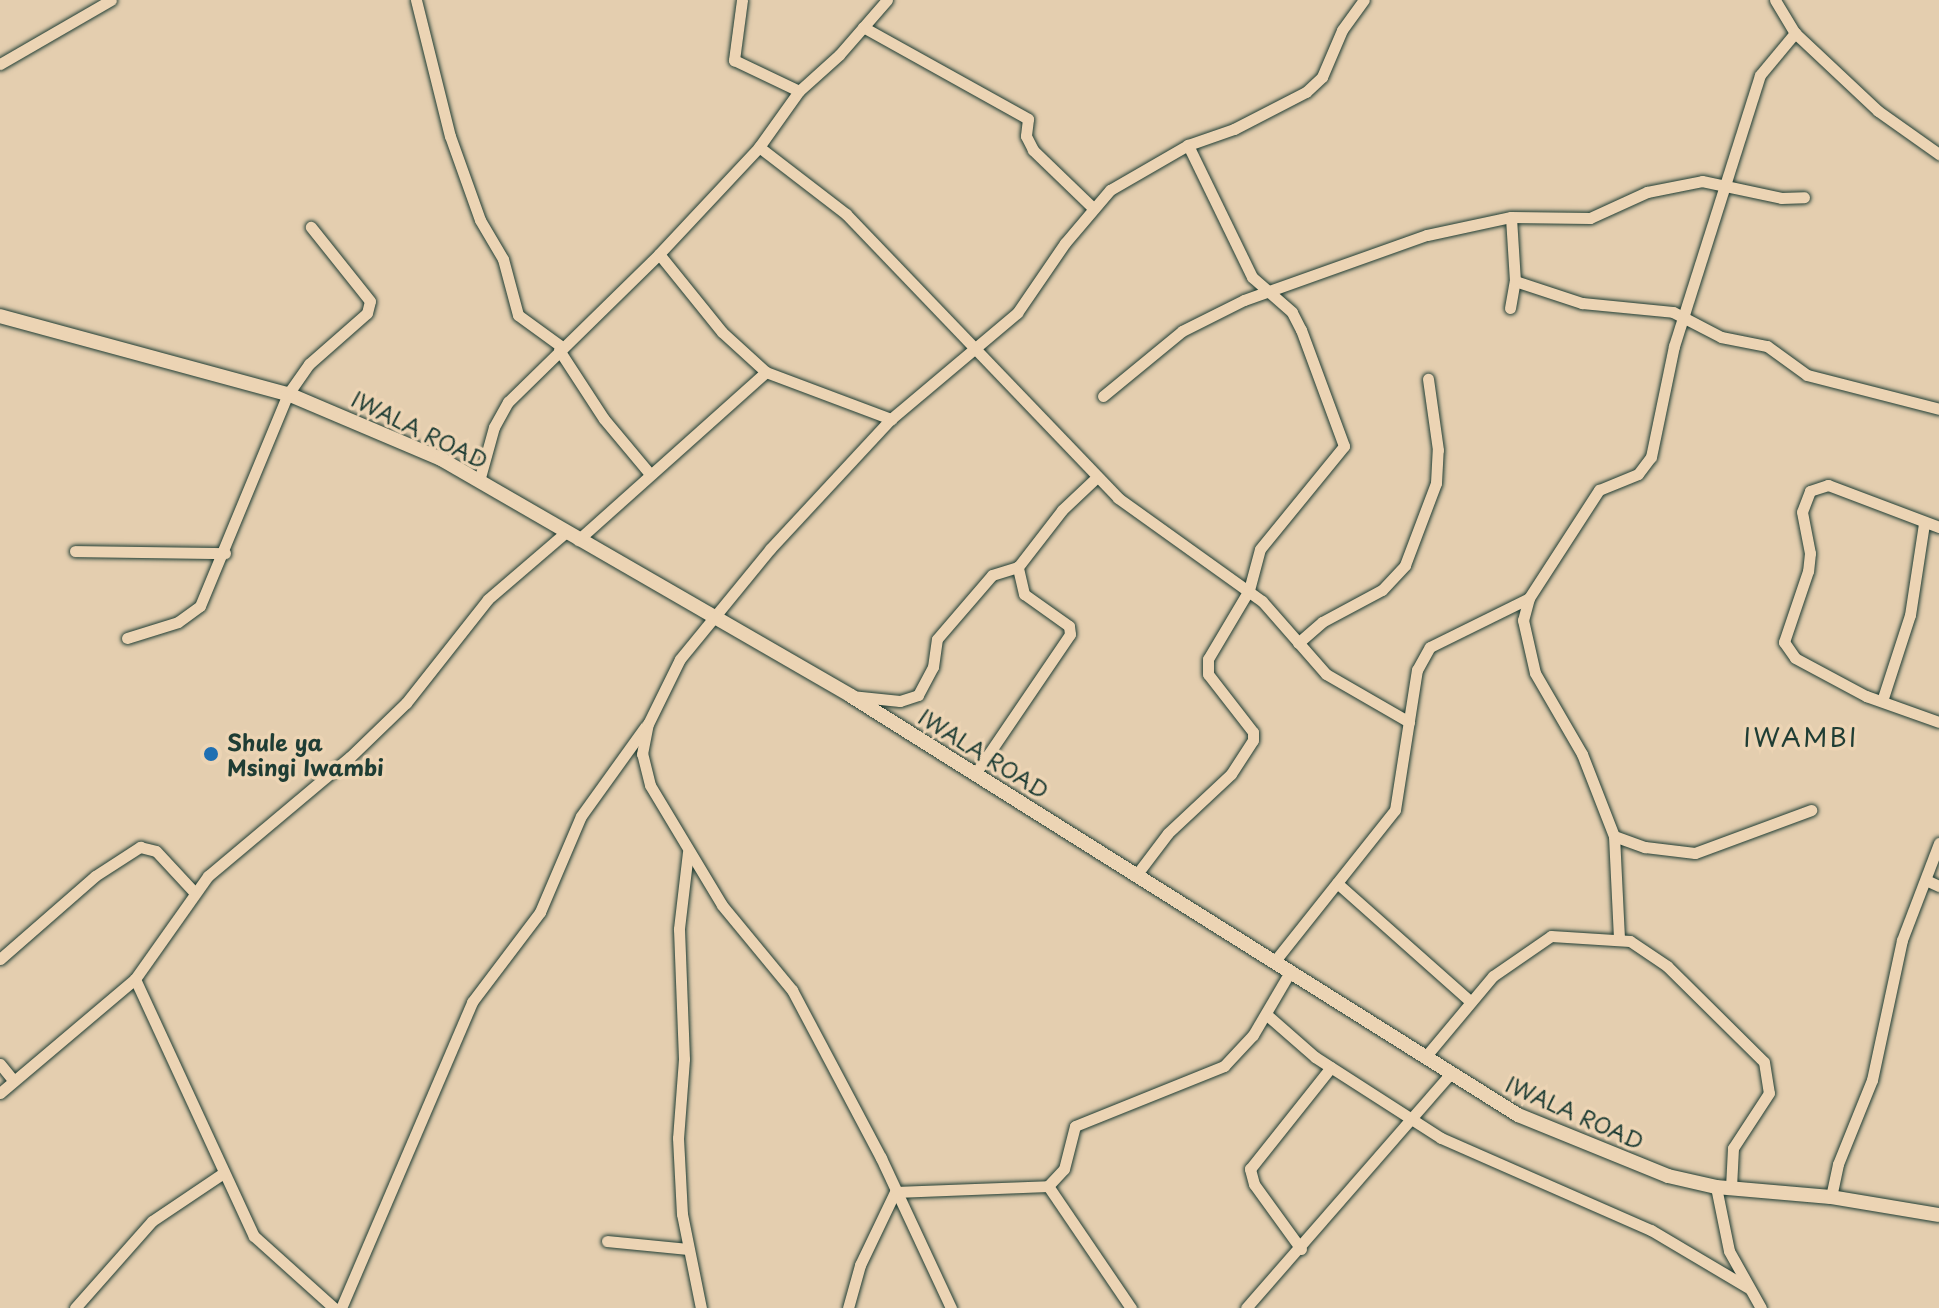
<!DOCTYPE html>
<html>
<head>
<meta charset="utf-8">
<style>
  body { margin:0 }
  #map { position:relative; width:1939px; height:1308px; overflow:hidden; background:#e4ceaf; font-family:"Playpen Sans",sans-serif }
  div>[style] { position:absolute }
  .roads { filter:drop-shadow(0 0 2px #1f3d34) drop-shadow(0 0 2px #1f3d34) }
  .minor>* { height:11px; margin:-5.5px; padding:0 5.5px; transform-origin:5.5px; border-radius:5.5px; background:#ecd4b4 }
  .tertiary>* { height:14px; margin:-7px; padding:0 7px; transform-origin:7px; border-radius:7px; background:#ecd4b4 }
  .dots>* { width:22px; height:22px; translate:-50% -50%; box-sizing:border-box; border:4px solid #ecd4b4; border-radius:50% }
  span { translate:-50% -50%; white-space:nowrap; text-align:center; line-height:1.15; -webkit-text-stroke:7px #ecd4b4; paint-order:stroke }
  .street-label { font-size:22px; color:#1f3d34 }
  .poi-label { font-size:22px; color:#1f3d34; font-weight:700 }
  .left { translate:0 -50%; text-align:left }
  .quarter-label { font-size:26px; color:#1f3d34; letter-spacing:2px }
</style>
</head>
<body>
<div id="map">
  <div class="roads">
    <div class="minor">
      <div style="left:416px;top:0;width:140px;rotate:76deg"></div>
      <div style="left:450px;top:136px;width:89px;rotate:70.3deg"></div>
      <div style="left:480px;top:220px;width:45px;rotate:59.5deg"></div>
      <div style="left:503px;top:259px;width:58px;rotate:75deg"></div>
      <div style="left:518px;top:315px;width:54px;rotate:36deg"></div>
      <div style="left:742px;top:0;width:61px;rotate:97.6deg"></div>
      <div style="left:734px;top:60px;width:72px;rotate:25.5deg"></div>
      <div style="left:1775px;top:0;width:39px;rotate:59deg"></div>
      <div style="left:1795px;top:33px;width:114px;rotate:43.2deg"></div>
      <div style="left:1878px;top:111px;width:75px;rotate:35.2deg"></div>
      <div style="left:863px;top:27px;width:189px;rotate:29.1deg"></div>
      <div style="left:1028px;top:119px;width:17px;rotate:97deg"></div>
      <div style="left:1026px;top:136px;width:16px;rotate:63deg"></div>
      <div style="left:1033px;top:150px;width:83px;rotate:44deg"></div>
      <div style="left:0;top:64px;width:128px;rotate:-30deg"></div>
      <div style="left:759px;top:147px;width:110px;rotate:37.6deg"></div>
      <div style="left:846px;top:214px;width:393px;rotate:46.2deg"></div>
      <div style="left:1118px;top:498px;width:177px;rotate:35.6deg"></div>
      <div style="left:1262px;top:601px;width:97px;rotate:48.8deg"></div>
      <div style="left:1326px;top:674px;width:96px;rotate:30deg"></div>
      <div style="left:659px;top:254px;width:100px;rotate:51.1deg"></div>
      <div style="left:722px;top:332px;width:59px;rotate:42.3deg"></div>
      <div style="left:766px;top:372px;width:134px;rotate:20.6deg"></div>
      <div style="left:1515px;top:281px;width:71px;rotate:18.2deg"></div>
      <div style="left:1582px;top:303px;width:91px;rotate:5.6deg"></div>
      <div style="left:1673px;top:312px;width:54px;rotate:27.5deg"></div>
      <div style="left:1721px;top:337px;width:47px;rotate:11.1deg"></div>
      <div style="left:1767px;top:346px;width:49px;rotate:35.9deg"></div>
      <div style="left:1807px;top:375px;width:136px;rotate:14.4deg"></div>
      <div style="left:1510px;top:308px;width:27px;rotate:-80deg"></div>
      <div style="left:1515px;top:281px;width:64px;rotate:-93.6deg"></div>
      <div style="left:559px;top:350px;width:82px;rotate:56.9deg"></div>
      <div style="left:604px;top:419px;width:72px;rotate:50.1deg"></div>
      <div style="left:1103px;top:396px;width:102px;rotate:-39.4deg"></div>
      <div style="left:1182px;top:331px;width:69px;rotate:-26.6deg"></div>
      <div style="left:1244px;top:300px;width:194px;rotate:-19.6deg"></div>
      <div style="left:1427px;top:235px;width:86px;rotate:-12.1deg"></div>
      <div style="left:1511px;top:217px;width:79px;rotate:0.7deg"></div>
      <div style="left:1590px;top:218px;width:63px;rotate:-24.5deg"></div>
      <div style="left:1647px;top:192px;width:56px;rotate:-11.3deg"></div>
      <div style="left:1702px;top:181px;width:81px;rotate:12.1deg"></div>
      <div style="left:1781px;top:198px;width:23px;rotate:-2deg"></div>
      <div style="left:479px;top:481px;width:56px;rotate:-74.5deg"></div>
      <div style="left:494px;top:427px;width:29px;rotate:-61deg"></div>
      <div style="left:508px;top:402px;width:211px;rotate:-44.4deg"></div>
      <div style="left:659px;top:254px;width:146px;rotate:-46.9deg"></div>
      <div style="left:759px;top:147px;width:69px;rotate:-54.5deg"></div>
      <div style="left:799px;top:91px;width:54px;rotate:-42deg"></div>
      <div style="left:839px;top:55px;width:73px;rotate:-48.9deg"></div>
      <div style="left:1939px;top:527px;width:119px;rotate:-159.3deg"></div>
      <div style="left:1828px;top:485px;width:19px;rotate:162deg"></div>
      <div style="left:1810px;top:491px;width:22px;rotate:111deg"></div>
      <div style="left:1802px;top:512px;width:42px;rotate:79deg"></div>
      <div style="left:1810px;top:553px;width:18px;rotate:96deg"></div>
      <div style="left:1808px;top:571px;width:75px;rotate:108.7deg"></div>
      <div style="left:1784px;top:642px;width:19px;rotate:55deg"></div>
      <div style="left:1795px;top:658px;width:81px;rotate:28.2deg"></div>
      <div style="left:1866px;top:696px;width:77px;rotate:19.6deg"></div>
      <div style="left:578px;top:540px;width:252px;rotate:-41.8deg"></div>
      <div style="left:75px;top:551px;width:150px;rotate:0.8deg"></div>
      <div style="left:1529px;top:598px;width:23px;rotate:105deg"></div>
      <div style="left:1523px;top:620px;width:54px;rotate:77.2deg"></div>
      <div style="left:1535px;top:673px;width:94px;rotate:59.9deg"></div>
      <div style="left:1582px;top:754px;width:88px;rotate:68.7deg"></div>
      <div style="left:1614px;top:836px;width:102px;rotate:87.2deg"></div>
      <div style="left:127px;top:638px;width:53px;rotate:-17.4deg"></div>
      <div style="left:178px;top:622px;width:27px;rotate:-36deg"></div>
      <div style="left:200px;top:606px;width:230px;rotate:-67.5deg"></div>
      <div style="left:288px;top:394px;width:37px;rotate:-55deg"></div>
      <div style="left:309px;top:364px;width:77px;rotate:-41.3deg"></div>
      <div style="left:367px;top:313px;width:12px;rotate:-76deg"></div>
      <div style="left:370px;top:301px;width:95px;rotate:-128.6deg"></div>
      <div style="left:1298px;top:643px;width:32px;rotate:-41deg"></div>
      <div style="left:1322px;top:622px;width:68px;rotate:-28.1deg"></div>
      <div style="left:1382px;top:590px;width:34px;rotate:-47deg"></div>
      <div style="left:1405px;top:565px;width:88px;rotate:-69.3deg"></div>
      <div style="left:1436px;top:483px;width:33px;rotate:-87deg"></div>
      <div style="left:1438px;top:450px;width:72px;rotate:-98deg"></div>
      <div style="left:851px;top:696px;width:49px;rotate:5.8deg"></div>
      <div style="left:900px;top:701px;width:19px;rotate:-18deg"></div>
      <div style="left:918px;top:695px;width:32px;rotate:-62deg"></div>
      <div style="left:933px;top:667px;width:28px;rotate:-82deg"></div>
      <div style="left:937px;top:639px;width:84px;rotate:-49.3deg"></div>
      <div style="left:992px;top:575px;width:27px;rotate:-17deg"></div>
      <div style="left:1018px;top:567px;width:72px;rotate:-52.3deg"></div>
      <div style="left:1062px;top:510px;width:48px;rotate:-43.3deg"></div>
      <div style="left:1882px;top:701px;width:90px;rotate:-72deg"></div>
      <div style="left:1910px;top:615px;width:92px;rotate:-81.3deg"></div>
      <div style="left:975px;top:774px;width:169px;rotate:-55.8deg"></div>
      <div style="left:1070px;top:634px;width:8px;rotate:-97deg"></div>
      <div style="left:1069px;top:626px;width:55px;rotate:-144.6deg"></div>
      <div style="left:1024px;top:594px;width:28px;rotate:-103deg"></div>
      <div style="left:1614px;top:836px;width:33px;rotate:20deg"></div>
      <div style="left:1645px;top:847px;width:50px;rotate:6.8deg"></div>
      <div style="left:1695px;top:853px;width:124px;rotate:-20.3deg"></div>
      <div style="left:688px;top:852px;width:78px;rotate:96.7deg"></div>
      <div style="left:679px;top:929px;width:130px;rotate:87.8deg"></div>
      <div style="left:684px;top:1059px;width:79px;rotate:94.3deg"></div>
      <div style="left:678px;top:1138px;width:76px;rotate:87deg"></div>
      <div style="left:682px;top:1214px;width:96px;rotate:78.6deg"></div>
      <div style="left:1137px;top:874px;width:51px;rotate:-52.9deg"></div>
      <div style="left:1168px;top:833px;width:86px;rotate:-43.1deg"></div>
      <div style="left:1231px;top:774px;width:40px;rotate:-57.1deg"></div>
      <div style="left:1253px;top:740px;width:8px;rotate:-90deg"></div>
      <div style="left:1253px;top:732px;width:73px;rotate:-127.8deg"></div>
      <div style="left:1208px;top:674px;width:15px;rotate:-90deg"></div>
      <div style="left:1208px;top:659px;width:80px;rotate:-59.3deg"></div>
      <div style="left:1249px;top:590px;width:42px;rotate:-75deg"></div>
      <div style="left:1260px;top:549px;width:133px;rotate:-50.8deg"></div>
      <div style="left:1344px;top:446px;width:124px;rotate:-110.3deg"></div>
      <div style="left:1301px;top:330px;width:20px;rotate:-117deg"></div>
      <div style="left:1292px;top:312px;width:53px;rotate:-138.8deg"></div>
      <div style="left:1252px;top:277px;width:147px;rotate:-115.9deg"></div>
      <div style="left:1926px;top:880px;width:14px;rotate:25deg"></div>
      <div style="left:1337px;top:883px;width:176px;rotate:41.6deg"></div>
      <div style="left:0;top:959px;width:126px;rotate:-41.1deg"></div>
      <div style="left:95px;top:876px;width:54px;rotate:-32.8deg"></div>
      <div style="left:140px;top:847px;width:16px;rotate:14deg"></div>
      <div style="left:156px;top:851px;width:56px;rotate:47.2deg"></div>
      <div style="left:1274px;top:962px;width:194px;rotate:-51.5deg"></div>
      <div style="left:1395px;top:810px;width:142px;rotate:-81.1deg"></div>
      <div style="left:1417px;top:670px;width:26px;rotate:-61deg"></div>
      <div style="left:1430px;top:647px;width:110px;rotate:-26.3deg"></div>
      <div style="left:1529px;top:598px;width:129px;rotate:-57.1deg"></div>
      <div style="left:1599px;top:490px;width:42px;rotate:-22.3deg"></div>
      <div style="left:1638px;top:474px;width:21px;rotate:-53deg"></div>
      <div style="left:1651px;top:457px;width:113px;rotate:-78.3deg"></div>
      <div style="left:1674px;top:346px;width:284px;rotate:-72.4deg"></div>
      <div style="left:1760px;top:75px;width:55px;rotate:-50.2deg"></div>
      <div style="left:135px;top:979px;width:283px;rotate:65.2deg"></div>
      <div style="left:254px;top:1236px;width:108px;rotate:42deg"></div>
      <div style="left:1267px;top:1015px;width:64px;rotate:41.2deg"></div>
      <div style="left:1315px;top:1057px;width:150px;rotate:32.7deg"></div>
      <div style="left:1441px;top:1138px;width:229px;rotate:23.7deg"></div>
      <div style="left:1651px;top:1230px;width:112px;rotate:30.7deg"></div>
      <div style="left:1426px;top:1056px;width:104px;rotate:-50.1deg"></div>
      <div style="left:1493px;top:976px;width:70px;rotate:-34.6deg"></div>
      <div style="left:1551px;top:936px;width:79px;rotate:3.6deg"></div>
      <div style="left:1630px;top:941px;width:45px;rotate:34deg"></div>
      <div style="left:1667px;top:966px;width:136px;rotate:44.7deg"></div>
      <div style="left:1764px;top:1062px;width:31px;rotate:81deg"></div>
      <div style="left:1769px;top:1093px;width:66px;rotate:123.2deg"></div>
      <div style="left:1733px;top:1148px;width:40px;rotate:92.9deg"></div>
      <div style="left:0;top:1064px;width:21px;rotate:51deg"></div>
      <div style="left:0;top:1093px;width:177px;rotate:-40.2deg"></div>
      <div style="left:135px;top:979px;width:126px;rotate:-54.7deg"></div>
      <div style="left:208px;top:876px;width:185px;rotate:-40deg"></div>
      <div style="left:350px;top:757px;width:78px;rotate:-44deg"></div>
      <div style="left:406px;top:703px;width:132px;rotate:-51.7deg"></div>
      <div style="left:488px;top:599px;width:101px;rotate:-40.6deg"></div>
      <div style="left:1048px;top:1186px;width:148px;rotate:55.8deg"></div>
      <div style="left:1716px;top:1187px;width:65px;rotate:78.5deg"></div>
      <div style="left:1729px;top:1251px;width:65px;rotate:60.7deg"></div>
      <div style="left:1831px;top:1197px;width:34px;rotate:-78deg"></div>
      <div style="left:1838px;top:1164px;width:91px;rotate:-68deg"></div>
      <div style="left:1872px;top:1080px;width:143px;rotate:-77.9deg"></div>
      <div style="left:1902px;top:940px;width:104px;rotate:-69.1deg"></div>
      <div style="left:607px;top:1241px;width:81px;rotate:5.6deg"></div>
      <div style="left:1301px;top:1249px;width:80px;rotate:-125.9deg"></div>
      <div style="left:1254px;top:1184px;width:16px;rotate:-105deg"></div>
      <div style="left:1250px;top:1169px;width:130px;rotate:-51.5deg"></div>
      <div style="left:75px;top:1308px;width:116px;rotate:-48.5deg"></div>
      <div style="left:152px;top:1221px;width:84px;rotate:-33.9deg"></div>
      <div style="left:341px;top:1308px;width:333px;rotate:-66.8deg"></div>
      <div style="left:472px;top:1002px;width:113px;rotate:-52.9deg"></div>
      <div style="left:540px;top:912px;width:104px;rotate:-66.9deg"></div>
      <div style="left:581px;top:816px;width:110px;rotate:-54.3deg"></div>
      <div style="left:848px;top:1308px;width:45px;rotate:-74.4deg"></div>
      <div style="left:860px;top:1265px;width:81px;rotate:-64.4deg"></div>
      <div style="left:895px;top:1192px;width:153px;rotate:-2.2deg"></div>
      <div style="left:1048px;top:1186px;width:23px;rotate:-47deg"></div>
      <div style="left:1064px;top:1169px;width:44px;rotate:-75.7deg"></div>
      <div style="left:1075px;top:1126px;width:161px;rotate:-21.9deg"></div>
      <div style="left:1224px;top:1066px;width:42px;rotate:-46.9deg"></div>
      <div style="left:1253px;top:1035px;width:73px;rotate:-59.6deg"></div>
      <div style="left:951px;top:1308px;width:166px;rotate:-115deg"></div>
      <div style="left:881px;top:1158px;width:190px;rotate:-117.9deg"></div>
      <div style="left:792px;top:990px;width:110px;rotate:-129.5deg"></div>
      <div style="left:722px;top:905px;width:140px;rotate:-121deg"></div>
      <div style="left:650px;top:785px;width:32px;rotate:-104deg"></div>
      <div style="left:642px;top:754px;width:31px;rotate:-79deg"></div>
      <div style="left:648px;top:724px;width:72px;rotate:-63.8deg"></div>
      <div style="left:680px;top:659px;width:142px;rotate:-50.7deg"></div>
      <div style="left:770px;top:549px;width:178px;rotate:-47.1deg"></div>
      <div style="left:891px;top:419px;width:165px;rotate:-40.1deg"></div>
      <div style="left:1017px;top:313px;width:85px;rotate:-55.6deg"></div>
      <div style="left:1065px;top:243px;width:70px;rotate:-49.7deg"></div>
      <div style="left:1110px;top:190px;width:90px;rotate:-30deg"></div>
      <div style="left:1188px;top:145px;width:49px;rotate:-19.2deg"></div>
      <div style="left:1234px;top:129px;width:81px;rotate:-27.2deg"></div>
      <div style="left:1306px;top:92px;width:22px;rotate:-43deg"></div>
      <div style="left:1322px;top:77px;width:51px;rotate:-66.9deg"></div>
      <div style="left:1342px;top:30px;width:37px;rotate:-54deg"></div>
      <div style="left:1246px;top:1308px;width:310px;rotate:-48.9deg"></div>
    </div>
    <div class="tertiary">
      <div style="left:0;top:316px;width:298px;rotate:15.2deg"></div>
      <div style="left:288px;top:394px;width:166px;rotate:23deg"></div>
      <div style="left:441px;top:459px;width:474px;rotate:30deg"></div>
      <div style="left:851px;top:696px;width:788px;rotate:32.14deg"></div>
      <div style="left:1518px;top:1115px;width:162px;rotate:22.1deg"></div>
      <div style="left:1668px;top:1176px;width:49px;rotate:12.9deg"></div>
      <div style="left:1716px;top:1187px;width:115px;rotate:5deg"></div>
      <div style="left:1831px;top:1197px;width:109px;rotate:9.5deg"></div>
    </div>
  </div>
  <div class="dots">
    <div style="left:211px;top:754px;background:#1f6fb2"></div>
  </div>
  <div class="street-label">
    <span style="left:420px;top:429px;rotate:26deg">IWALA ROAD</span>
    <span style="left:984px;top:753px;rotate:32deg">IWALA ROAD</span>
    <span style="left:1575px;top:1112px;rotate:24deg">IWALA ROAD</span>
  </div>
  <div class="poi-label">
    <span class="left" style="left:227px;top:754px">Shule ya<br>Msingi Iwambi</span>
  </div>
  <div class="quarter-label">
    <span style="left:1801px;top:737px">IWAMBI</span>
  </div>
</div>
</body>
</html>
